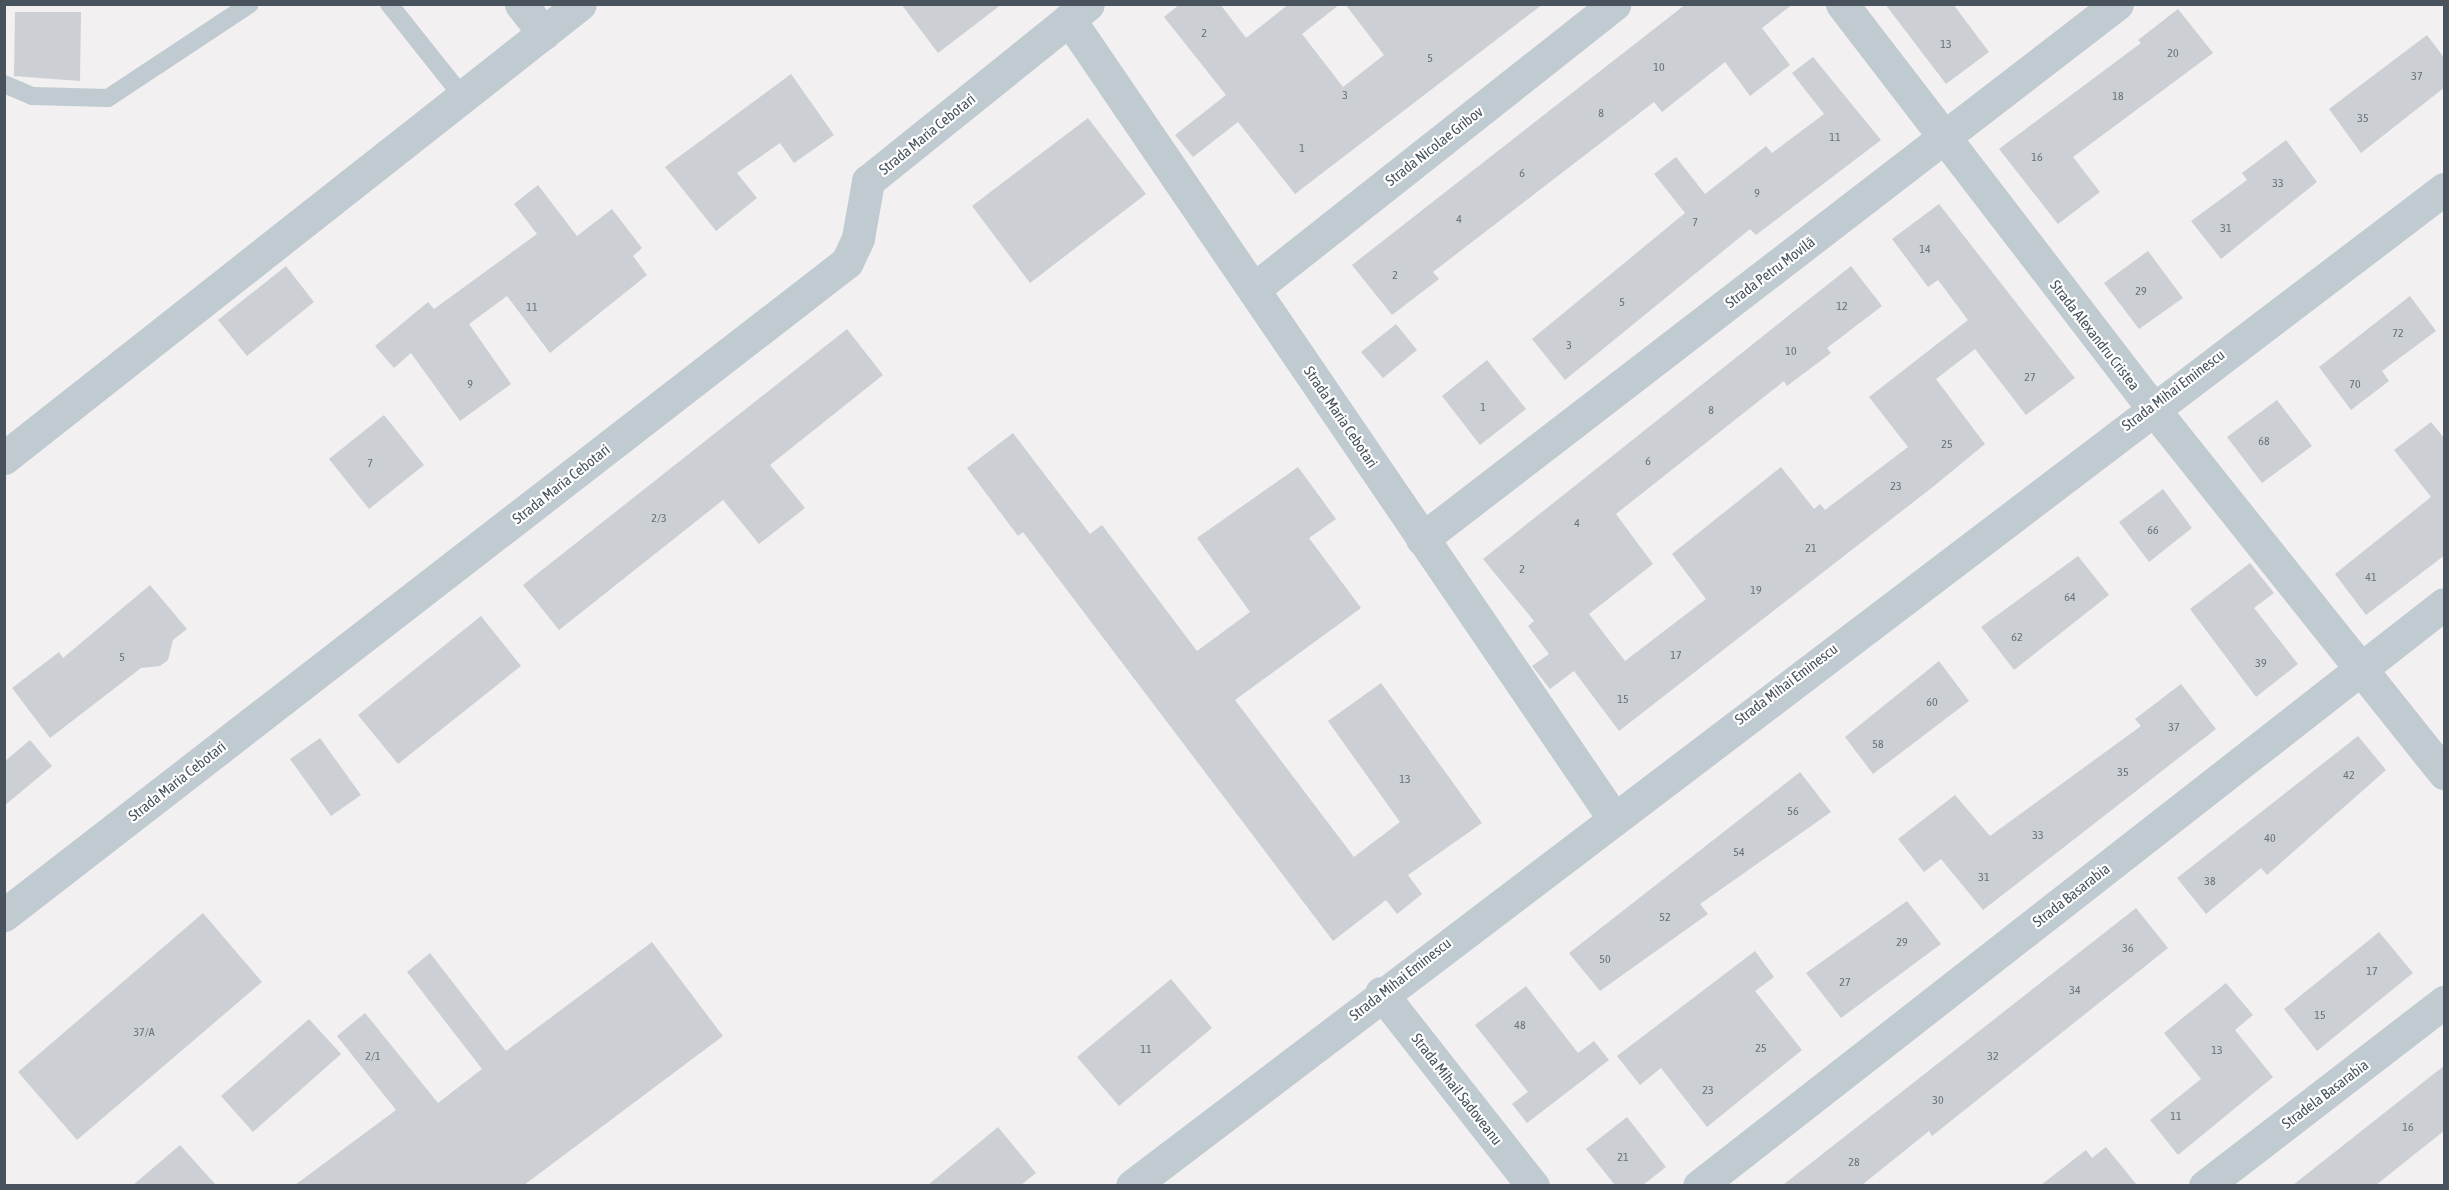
<!DOCTYPE html>
<html>
<head>
<meta charset="utf-8">
<style>
  body { margin:0 }
  #map { position:relative; width:2449px; height:1190px; overflow:hidden; background:#f2f0f0; font-family:"Asap Condensed",sans-serif }
  div>[style] { position:absolute }
  .building>* { inset:0; background:#cccfd4 }
  .service>* { height:18px; margin:-9px; padding:0 9px; transform-origin:9px; border-radius:9px; background:#c0cad1 }
  .minor>* { height:33px; margin:-16.5px; padding:0 16.5px; transform-origin:16.5px; border-radius:16.5px; background:#c0cad1 }
  .tertiary>* { height:33px; margin:-16.5px; padding:0 16.5px; transform-origin:16.5px; border-radius:16.5px; background:#c0cad1 }
  span { translate:-50% -50%; white-space:nowrap; text-align:center; line-height:1.15; -webkit-text-stroke:4.5px #fff; paint-order:stroke }
  .number-label { font-size:12px; color:#69727b }
  .number-label span { -webkit-text-stroke-width:0 }
  .street-label { font-size:15px; color:#48535d }
  .frame { position:absolute; inset:0; border:6px solid #48535d; pointer-events:none }
</style>
</head>
<body>
<div id="map">
  <div class="building">
    <div style="clip-path:polygon(901px 4px,1002px 4px,938px 53px)"></div>
    <div style="clip-path:polygon(1180px 4px,1220px 4px,1246px 38px,1289px 4px,1340px 4px,1302px 34px,1343px 87px,1384px 55px,1345px 4px,1543px 4px,1295px 194px,1238px 122px,1193px 157px,1175px 135px,1226px 95px,1164px 17px)"></div>
    <div style="clip-path:polygon(1686px 4px,1793px 4px,1762px 28px,1790px 65px,1750px 96px,1725px 62px,1662px 112px,1654px 102px,1433px 272px,1439px 279px,1392px 315px,1352px 265px)"></div>
    <div style="clip-path:polygon(1885px 4px,1953px 4px,1989px 52px,1946px 84px)"></div>
    <div style="clip-path:polygon(2178px 9px,2213px 53px,2073px 157px,2100px 192px,2058px 224px,1999px 149px,2141px 43px,2138px 40px)"></div>
    <div style="clip-path:polygon(15px 12px,81px 12px,80px 81px,14px 76px)"></div>
    <div style="clip-path:polygon(2427px 35px,2445px 59px,2445px 87px,2361px 153px,2329px 109px)"></div>
    <div style="clip-path:polygon(1813px 57px,1881px 140px,1756px 235px,1750px 229px,1565px 380px,1532px 339px,1685px 213px,1654px 174px,1676px 157px,1705px 194px,1766px 146px,1772px 153px,1824px 114px,1792px 73px)"></div>
    <div style="clip-path:polygon(791px 74px,834px 135px,794px 163px,780px 143px,737px 173px,757px 198px,716px 231px,665px 167px)"></div>
    <div style="clip-path:polygon(1088px 118px,1146px 194px,1030px 283px,972px 206px)"></div>
    <div style="clip-path:polygon(2286px 140px,2317px 182px,2221px 259px,2191px 221px,2247px 180px,2242px 173px)"></div>
    <div style="clip-path:polygon(538px 185px,577px 236px,612px 209px,642px 248px,633px 256px,647px 275px,550px 353px,507px 296px,469px 324px,511px 384px,460px 421px,411px 353px,394px 368px,375px 346px,428px 302px,434px 309px,537px 234px,514px 204px)"></div>
    <div style="clip-path:polygon(1939px 204px,2075px 378px,2026px 415px,1975px 349px,1936px 379px,1985px 444px,1934px 486px,1619px 731px,1574px 671px,1550px 689px,1532px 666px,1549px 654px,1528px 626px,1534px 621px,1483px 559px,1851px 266px,1882px 306px,1827px 348px,1831px 353px,1787px 386px,1784px 381px,1616px 514px,1653px 564px,1589px 614px,1625px 661px,1706px 599px,1672px 554px,1781px 467px,1814px 509px,1820px 504px,1825px 510px,1908px 447px,1869px 397px,1968px 320px,1938px 280px,1928px 287px,1892px 239px)"></div>
    <div style="clip-path:polygon(2148px 251px,2183px 298px,2139px 329px,2104px 283px)"></div>
    <div style="clip-path:polygon(286px 266px,314px 302px,247px 356px,218px 320px)"></div>
    <div style="clip-path:polygon(2410px 296px,2436px 331px,2382px 371px,2389px 381px,2351px 410px,2319px 367px)"></div>
    <div style="clip-path:polygon(1396px 324px,1417px 350px,1383px 378px,1361px 352px)"></div>
    <div style="clip-path:polygon(847px 329px,883px 375px,770px 465px,805px 508px,759px 544px,723px 500px,559px 630px,523px 585px)"></div>
    <div style="clip-path:polygon(1487px 360px,1526px 409px,1480px 445px,1442px 396px)"></div>
    <div style="clip-path:polygon(2277px 400px,2312px 446px,2262px 483px,2227px 437px)"></div>
    <div style="clip-path:polygon(384px 415px,424px 465px,369px 509px,329px 459px)"></div>
    <div style="clip-path:polygon(2431px 422px,2445px 439px,2445px 555px,2366px 615px,2335px 574px,2431px 497px,2394px 450px)"></div>
    <div style="clip-path:polygon(1013px 433px,1090px 534px,1102px 525px,1197px 651px,1250px 612px,1197px 538px,1298px 467px,1336px 519px,1309px 538px,1361px 608px,1235px 700px,1354px 857px,1400px 822px,1328px 721px,1381px 683px,1482px 823px,1408px 875px,1422px 894px,1397px 914px,1386px 900px,1333px 941px,1023px 532px,1018px 536px,967px 468px)"></div>
    <div style="clip-path:polygon(2163px 489px,2192px 528px,2149px 562px,2119px 522px)"></div>
    <div style="clip-path:polygon(2078px 556px,2109px 595px,2014px 670px,1981px 627px)"></div>
    <div style="clip-path:polygon(2250px 563px,2274px 593px,2254px 608px,2298px 664px,2256px 697px,2190px 609px)"></div>
    <div style="clip-path:polygon(150px 585px,187px 629px,173px 640px,168px 660px,160px 666px,141px 668px,50px 738px,12px 688px,59px 652px,63px 658px)"></div>
    <div style="clip-path:polygon(481px 616px,521px 666px,398px 764px,358px 715px)"></div>
    <div style="clip-path:polygon(1939px 661px,1969px 701px,1873px 774px,1845px 737px)"></div>
    <div style="clip-path:polygon(2181px 684px,2216px 729px,1983px 910px,1941px 859px,1924px 872px,1898px 839px,1955px 795px,1990px 836px,2141px 726px,2135px 719px)"></div>
    <div style="clip-path:polygon(2358px 736px,2386px 770px,2267px 875px,2261px 868px,2206px 914px,2177px 878px)"></div>
    <div style="clip-path:polygon(320px 738px,361px 795px,331px 816px,290px 759px)"></div>
    <div style="clip-path:polygon(30px 740px,52px 766px,4px 806px,4px 762px)"></div>
    <div style="clip-path:polygon(1800px 772px,1831px 812px,1700px 904px,1708px 914px,1600px 991px,1569px 953px)"></div>
    <div style="clip-path:polygon(1907px 901px,1941px 944px,1841px 1018px,1806px 973px)"></div>
    <div style="clip-path:polygon(2136px 908px,2168px 948px,1932px 1136px,1929px 1131px,1862px 1185px,1783px 1185px)"></div>
    <div style="clip-path:polygon(203px 913px,262px 982px,77px 1140px,18px 1072px)"></div>
    <div style="clip-path:polygon(2379px 932px,2413px 973px,2317px 1051px,2284px 1009px)"></div>
    <div style="clip-path:polygon(652px 942px,723px 1036px,524px 1185px,295px 1185px,396px 1110px,337px 1036px,365px 1013px,438px 1103px,482px 1069px,407px 972px,430px 953px,506px 1051px)"></div>
    <div style="clip-path:polygon(1755px 951px,1774px 977px,1755px 991px,1802px 1050px,1707px 1127px,1661px 1068px,1640px 1085px,1617px 1056px)"></div>
    <div style="clip-path:polygon(1171px 979px,1212px 1028px,1119px 1106px,1077px 1057px)"></div>
    <div style="clip-path:polygon(2226px 983px,2253px 1015px,2235px 1030px,2273px 1077px,2178px 1155px,2150px 1120px,2201px 1079px,2164px 1033px)"></div>
    <div style="clip-path:polygon(1526px 986px,1578px 1053px,1594px 1041px,1609px 1060px,1527px 1123px,1512px 1104px,1528px 1092px,1475px 1025px)"></div>
    <div style="clip-path:polygon(309px 1019px,341px 1054px,253px 1132px,221px 1096px)"></div>
    <div style="clip-path:polygon(2445px 1065px,2445px 1130px,2376px 1185px,2293px 1185px)"></div>
    <div style="clip-path:polygon(1627px 1117px,1666px 1167px,1643px 1185px,1615px 1185px,1586px 1149px)"></div>
    <div style="clip-path:polygon(998px 1127px,1036px 1173px,1021px 1185px,928px 1185px)"></div>
    <div style="clip-path:polygon(180px 1145px,216px 1185px,133px 1185px)"></div>
    <div style="clip-path:polygon(2106px 1147px,2137px 1185px,2041px 1185px,2086px 1150px,2092px 1158px)"></div>
  </div>
  <div class="service">
    <div style="left:389px;top:4px;width:119px;rotate:51.5deg"></div>
    <div style="left:4px;top:84px;width:30px;rotate:23deg"></div>
    <div style="left:32px;top:96px;width:76px;rotate:1.5deg"></div>
    <div style="left:108px;top:98px;width:170px;rotate:-33.5deg"></div>
  </div>
  <div class="minor">
    <div style="left:521px;top:4px;width:37px;rotate:52deg"></div>
    <div style="left:1069px;top:19px;width:964px;rotate:55.73deg"></div>
    <div style="left:1255px;top:288px;width:458px;rotate:-38.3deg"></div>
    <div style="left:2151px;top:406px;width:470px;rotate:51.4deg"></div>
    <div style="left:4px;top:458px;width:733px;rotate:-38.24deg"></div>
    <div style="left:1422px;top:539px;width:877px;rotate:-37.59deg"></div>
    <div style="left:4px;top:915px;width:1066px;rotate:-37.76deg"></div>
    <div style="left:847px;top:262px;width:26px;rotate:-65deg"></div>
    <div style="left:858px;top:238px;width:58px;rotate:-80deg"></div>
    <div style="left:868px;top:181px;width:282px;rotate:-38.8deg"></div>
    <div style="left:1381px;top:993px;width:246px;rotate:51.8deg"></div>
    <div style="left:1699px;top:1186px;width:945px;rotate:-38deg"></div>
    <div style="left:2205px;top:1186px;width:302px;rotate:-37.6deg"></div>
  </div>
  <div class="tertiary">
    <div style="left:1842px;top:4px;width:507px;rotate:52.45deg"></div>
    <div style="left:1132px;top:1186px;width:1648px;rotate:-37.23deg"></div>
  </div>
  <div class="number-label">
    <span style="left:1204px;top:34px">2</span>
    <span style="left:1946px;top:45px">13</span>
    <span style="left:2173px;top:54px">20</span>
    <span style="left:1430px;top:59px">5</span>
    <span style="left:1659px;top:68px">10</span>
    <span style="left:2417px;top:77px">37</span>
    <span style="left:1345px;top:96px">3</span>
    <span style="left:2118px;top:97px">18</span>
    <span style="left:1601px;top:114px">8</span>
    <span style="left:2363px;top:119px">35</span>
    <span style="left:1835px;top:138px">11</span>
    <span style="left:1302px;top:149px">1</span>
    <span style="left:2037px;top:158px">16</span>
    <span style="left:1522px;top:174px">6</span>
    <span style="left:2278px;top:184px">33</span>
    <span style="left:1757px;top:194px">9</span>
    <span style="left:1459px;top:220px">4</span>
    <span style="left:1695px;top:223px">7</span>
    <span style="left:2226px;top:229px">31</span>
    <span style="left:1925px;top:250px">14</span>
    <span style="left:1395px;top:276px">2</span>
    <span style="left:2141px;top:292px">29</span>
    <span style="left:1622px;top:303px">5</span>
    <span style="left:1842px;top:307px">12</span>
    <span style="left:532px;top:308px">11</span>
    <span style="left:2398px;top:334px">72</span>
    <span style="left:1569px;top:346px">3</span>
    <span style="left:1791px;top:352px">10</span>
    <span style="left:2030px;top:378px">27</span>
    <span style="left:470px;top:385px">9</span>
    <span style="left:2355px;top:385px">70</span>
    <span style="left:1483px;top:408px">1</span>
    <span style="left:1711px;top:411px">8</span>
    <span style="left:2264px;top:442px">68</span>
    <span style="left:1947px;top:445px">25</span>
    <span style="left:1648px;top:462px">6</span>
    <span style="left:370px;top:464px">7</span>
    <span style="left:1896px;top:487px">23</span>
    <span style="left:659px;top:519px">2/3</span>
    <span style="left:1577px;top:524px">4</span>
    <span style="left:2153px;top:531px">66</span>
    <span style="left:1811px;top:549px">21</span>
    <span style="left:1522px;top:570px">2</span>
    <span style="left:2371px;top:578px">41</span>
    <span style="left:1756px;top:591px">19</span>
    <span style="left:2070px;top:598px">64</span>
    <span style="left:2017px;top:638px">62</span>
    <span style="left:1676px;top:656px">17</span>
    <span style="left:122px;top:658px">5</span>
    <span style="left:2261px;top:664px">39</span>
    <span style="left:1623px;top:700px">15</span>
    <span style="left:1932px;top:703px">60</span>
    <span style="left:2174px;top:728px">37</span>
    <span style="left:1878px;top:745px">58</span>
    <span style="left:2123px;top:773px">35</span>
    <span style="left:2349px;top:776px">42</span>
    <span style="left:1405px;top:780px">13</span>
    <span style="left:1793px;top:812px">56</span>
    <span style="left:2038px;top:836px">33</span>
    <span style="left:2270px;top:839px">40</span>
    <span style="left:1739px;top:853px">54</span>
    <span style="left:1984px;top:878px">31</span>
    <span style="left:2210px;top:882px">38</span>
    <span style="left:1665px;top:918px">52</span>
    <span style="left:1902px;top:943px">29</span>
    <span style="left:2128px;top:949px">36</span>
    <span style="left:1605px;top:960px">50</span>
    <span style="left:2372px;top:972px">17</span>
    <span style="left:1845px;top:983px">27</span>
    <span style="left:2075px;top:991px">34</span>
    <span style="left:2320px;top:1016px">15</span>
    <span style="left:1520px;top:1026px">48</span>
    <span style="left:144px;top:1033px">37/A</span>
    <span style="left:1761px;top:1049px">25</span>
    <span style="left:1146px;top:1050px">11</span>
    <span style="left:2217px;top:1051px">13</span>
    <span style="left:373px;top:1057px">2/1</span>
    <span style="left:1993px;top:1057px">32</span>
    <span style="left:1708px;top:1091px">23</span>
    <span style="left:1938px;top:1101px">30</span>
    <span style="left:2176px;top:1117px">11</span>
    <span style="left:2408px;top:1128px">16</span>
    <span style="left:1623px;top:1158px">21</span>
    <span style="left:1854px;top:1163px">28</span>
  </div>
  <div class="street-label">
    <span style="left:927px;top:134px;rotate:-39deg">Strada Maria Cebotari</span>
    <span style="left:1434px;top:146px;rotate:-38deg">Strada Nicolae Gribov</span>
    <span style="left:1770px;top:272px;rotate:-37deg">Strada Petru Movilă</span>
    <span style="left:2095px;top:335px;rotate:52deg">Strada Alexandru Cristea</span>
    <span style="left:2173px;top:390px;rotate:-37deg">Strada Mihai Eminescu</span>
    <span style="left:1341px;top:417px;rotate:56deg">Strada Maria Cebotari</span>
    <span style="left:561px;top:484px;rotate:-38deg">Strada Maria Cebotari</span>
    <span style="left:1786px;top:684px;rotate:-37deg">Strada Mihai Eminescu</span>
    <span style="left:177px;top:781px;rotate:-38deg">Strada Maria Cebotari</span>
    <span style="left:2071px;top:895px;rotate:-38deg">Strada Basarabia</span>
    <span style="left:1400px;top:979px;rotate:-38deg">Strada Mihai Eminescu</span>
    <span style="left:1457px;top:1089px;rotate:52deg">Strada Mihail Sadoveanu</span>
    <span style="left:2325px;top:1094px;rotate:-37deg">Stradela Basarabia</span>
  </div>
  <div class="frame"></div>
</div>
</body>
</html>
